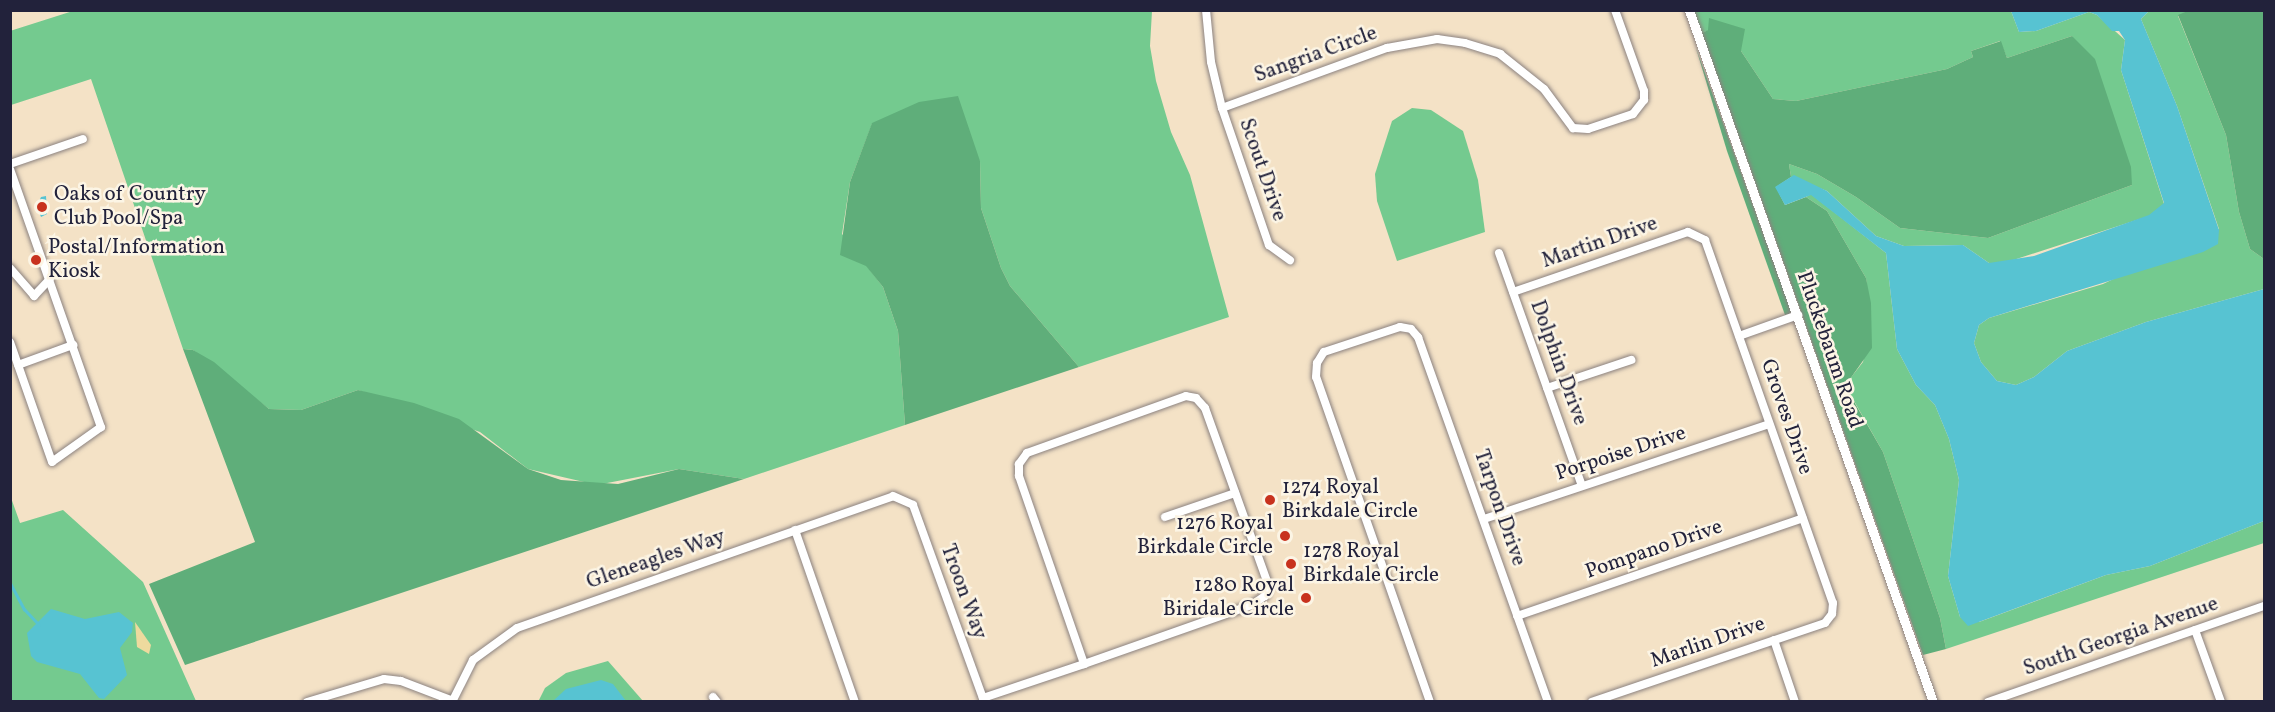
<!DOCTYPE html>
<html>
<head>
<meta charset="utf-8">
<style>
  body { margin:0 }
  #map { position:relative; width:2275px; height:712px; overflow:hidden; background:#f4e2c6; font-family:Vollkorn,serif }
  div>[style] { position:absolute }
  .green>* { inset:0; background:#74ca8f }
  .forest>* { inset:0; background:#5fae7a }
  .sand>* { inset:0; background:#eeda9e }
  .water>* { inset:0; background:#57c3d2 }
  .stream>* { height:3px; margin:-1.5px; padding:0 1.5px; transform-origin:1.5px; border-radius:1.5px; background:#57c3d2 }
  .roads { filter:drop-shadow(0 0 2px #8b8280) drop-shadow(0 0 2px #8b8280) }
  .minor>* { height:8px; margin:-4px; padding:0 4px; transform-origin:4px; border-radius:4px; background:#fff }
  .tertiary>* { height:9px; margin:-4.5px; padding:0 4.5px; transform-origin:4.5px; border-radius:4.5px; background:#fff }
  .dots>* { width:16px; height:16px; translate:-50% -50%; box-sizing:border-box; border:3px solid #fcf5e5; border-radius:50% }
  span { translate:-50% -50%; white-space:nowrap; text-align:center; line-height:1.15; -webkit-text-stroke:5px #fcf5e5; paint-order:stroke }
  .street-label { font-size:21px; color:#22223b }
  .poi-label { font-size:21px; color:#22223b }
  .left { translate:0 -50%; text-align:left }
  .right { translate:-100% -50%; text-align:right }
  .frame { position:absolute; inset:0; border:12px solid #22223b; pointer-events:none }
</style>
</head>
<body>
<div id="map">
  <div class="green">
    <div style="clip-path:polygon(76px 10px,1152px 11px,1150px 46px,1156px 81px,1171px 132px,1190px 175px,1229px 317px,1079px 367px,1010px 286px,1001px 268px,981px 208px,980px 161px,872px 124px,850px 182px,842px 234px,883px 287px,898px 331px,905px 425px,744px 479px,679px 469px,597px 485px,528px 469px,480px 432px,358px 390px,301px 410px,269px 409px,193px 350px,183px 349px,91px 79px,11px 105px,10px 31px)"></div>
    <div style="clip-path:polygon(1694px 11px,2011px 11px,2019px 32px,2036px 31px,2089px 12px,2097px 15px,2125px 40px,2121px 70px,2164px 204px,2149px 216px,2004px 263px,1989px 263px,1963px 245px,1904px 246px,1876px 236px,1827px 191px,1791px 177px,1789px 164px,1817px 174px,1856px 197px,1900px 228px,1988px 238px,2132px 185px,2072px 36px,2007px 58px,2000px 41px,1971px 51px,1973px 57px,1947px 69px,1796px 101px,1773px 99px,1741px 51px,1715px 22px,1710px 19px,1709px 30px,1702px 33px)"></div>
    <div style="clip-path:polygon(2149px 11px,2187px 11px,2178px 16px,2226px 135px,2239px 212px,2250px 249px,2264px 259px,2264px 289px,2146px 322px,2067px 351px,2034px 377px,2016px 385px,1997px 381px,1981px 362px,1974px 343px,1979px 325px,1989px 318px,2103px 284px,2219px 229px,2177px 106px,2141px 19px)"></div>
    <div style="clip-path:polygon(1412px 108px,1431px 110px,1463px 131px,1478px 180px,1485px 232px,1397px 261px,1377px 201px,1375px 174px,1392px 121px)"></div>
    <div style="clip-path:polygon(1811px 194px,1886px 253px,1897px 349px,1916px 385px,1935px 405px,1949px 439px,1959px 480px,1948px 576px,1960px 617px,1979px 622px,2106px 575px,2150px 566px,2264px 521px,2264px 543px,1946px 649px,1940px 618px,1883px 452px,1845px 385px,1863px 362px,1871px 324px,1866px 278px,1827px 211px,1806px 197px)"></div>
    <div style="clip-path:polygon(10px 495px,20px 523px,63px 510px,143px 582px,196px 701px,11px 701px)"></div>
    <div style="clip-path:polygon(608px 661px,643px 701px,538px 702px,545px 688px,566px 673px)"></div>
  </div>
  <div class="forest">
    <div style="clip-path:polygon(2187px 11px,2264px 11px,2264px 259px,2250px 249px,2239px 212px,2226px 135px,2178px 15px)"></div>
    <div style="clip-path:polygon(1709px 18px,1745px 29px,1741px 51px,1773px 99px,1796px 101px,1947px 69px,1973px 57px,1971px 51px,2001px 41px,2007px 58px,2072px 36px,2095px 59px,2131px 167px,2132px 185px,1988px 238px,1900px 228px,1856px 197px,1817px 174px,1789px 164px,1791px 177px,1776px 187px,1785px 205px,1806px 197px,1827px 211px,1866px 278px,1871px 303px,1872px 348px,1845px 386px,1883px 452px,1940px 618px,1946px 649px,1923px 655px,1702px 33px,1708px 30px)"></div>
    <div style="clip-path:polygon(1696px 48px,1792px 313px,1785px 315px,1727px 151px)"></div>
    <div style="clip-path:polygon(958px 96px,980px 161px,981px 208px,1001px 268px,1010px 286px,1079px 367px,905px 425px,898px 331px,883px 287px,866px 266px,840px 255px,850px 182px,872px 123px,919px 102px)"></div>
    <div style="clip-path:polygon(183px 349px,193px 350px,214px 362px,269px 409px,301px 410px,358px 390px,414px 403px,459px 419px,528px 469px,561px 480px,618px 484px,679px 469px,744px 479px,185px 665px,149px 584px,255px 542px)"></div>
  </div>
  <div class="sand">
    <div style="clip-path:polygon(135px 622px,151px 645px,149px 654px,137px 647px)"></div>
  </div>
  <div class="water">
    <div style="clip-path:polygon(2011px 11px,2149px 11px,2141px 19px,2177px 106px,2219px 230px,2218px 244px,2203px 252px,1989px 318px,1979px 325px,1974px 343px,1981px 362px,1997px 381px,2016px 385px,2034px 377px,2067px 351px,2146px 322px,2264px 289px,2264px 521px,2150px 566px,2106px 575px,1968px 626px,1960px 617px,1948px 576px,1959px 480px,1949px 439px,1935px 405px,1916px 385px,1897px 349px,1886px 253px,1811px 195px,1785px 205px,1775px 187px,1794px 175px,1827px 191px,1876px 236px,1904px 246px,1963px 245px,1989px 263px,2034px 256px,2149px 215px,2164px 203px,2121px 70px,2125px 40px,2119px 31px,2112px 31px,2097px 15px,2089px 12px,2036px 31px,2019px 32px)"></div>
    <div style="clip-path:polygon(46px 196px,47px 214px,41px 217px,37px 206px,41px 197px)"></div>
    <div style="clip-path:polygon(51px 609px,85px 619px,119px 612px,133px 623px,132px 632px,120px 648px,127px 675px,104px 699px,99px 698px,80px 674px,37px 662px,31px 656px,27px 633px)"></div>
    <div style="clip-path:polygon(601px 680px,613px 684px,626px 701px,553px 701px,566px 689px)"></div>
  </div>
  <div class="stream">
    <div style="left:10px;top:583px;width:30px;rotate:62deg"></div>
    <div style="left:24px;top:609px;width:22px;rotate:47deg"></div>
  </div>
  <div class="roads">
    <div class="minor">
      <div style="left:1206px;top:10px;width:52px;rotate:84.5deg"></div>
      <div style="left:1211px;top:62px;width:47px;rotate:76.6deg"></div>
      <div style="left:1222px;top:108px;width:145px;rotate:71.1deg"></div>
      <div style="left:1269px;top:245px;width:26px;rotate:36deg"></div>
      <div style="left:1222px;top:108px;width:176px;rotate:-20deg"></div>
      <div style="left:1387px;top:48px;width:51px;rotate:-10.2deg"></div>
      <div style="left:1437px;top:39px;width:28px;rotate:8deg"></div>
      <div style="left:1465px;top:43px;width:37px;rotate:17deg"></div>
      <div style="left:1500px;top:54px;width:56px;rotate:38.5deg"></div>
      <div style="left:1544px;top:89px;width:49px;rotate:53.4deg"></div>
      <div style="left:1573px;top:128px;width:15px;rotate:4deg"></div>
      <div style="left:1588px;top:129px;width:47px;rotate:-18.4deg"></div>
      <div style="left:1633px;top:114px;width:18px;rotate:-52deg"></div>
      <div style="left:1644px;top:100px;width:9px;rotate:-90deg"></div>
      <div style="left:1644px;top:91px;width:86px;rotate:-109.7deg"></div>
      <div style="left:10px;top:164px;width:77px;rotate:-18.9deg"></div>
      <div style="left:10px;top:169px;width:274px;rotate:70.6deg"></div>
      <div style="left:101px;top:427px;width:60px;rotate:144.5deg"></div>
      <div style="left:52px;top:462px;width:127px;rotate:-109.3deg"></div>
      <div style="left:1499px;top:253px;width:247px;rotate:70.4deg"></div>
      <div style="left:10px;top:268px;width:37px;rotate:49deg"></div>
      <div style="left:34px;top:296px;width:23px;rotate:-47deg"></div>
      <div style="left:1513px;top:292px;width:185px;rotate:-18.9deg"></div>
      <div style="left:1688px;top:232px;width:19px;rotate:25deg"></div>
      <div style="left:1705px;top:240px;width:385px;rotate:70.6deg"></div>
      <div style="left:1833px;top:603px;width:11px;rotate:95deg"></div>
      <div style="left:1832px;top:614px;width:11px;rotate:128deg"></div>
      <div style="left:1825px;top:623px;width:246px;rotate:161.3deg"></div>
      <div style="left:1739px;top:336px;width:63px;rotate:-19.6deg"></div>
      <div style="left:18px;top:365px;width:59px;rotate:-20deg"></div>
      <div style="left:1547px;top:388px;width:89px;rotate:-18.4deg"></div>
      <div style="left:1165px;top:517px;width:74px;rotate:-18.9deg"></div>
      <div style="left:1484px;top:519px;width:300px;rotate:-18.4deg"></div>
      <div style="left:795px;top:530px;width:182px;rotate:70.8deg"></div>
      <div style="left:1517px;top:616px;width:302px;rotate:-18.9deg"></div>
      <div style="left:2195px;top:630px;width:77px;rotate:70.1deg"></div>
      <div style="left:1774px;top:640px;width:65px;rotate:71.3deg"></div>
      <div style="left:713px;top:697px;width:6px;rotate:51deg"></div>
      <div style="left:983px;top:698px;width:107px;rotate:-18.6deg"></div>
      <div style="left:1084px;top:664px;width:178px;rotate:-19.4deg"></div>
      <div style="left:1252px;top:605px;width:16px;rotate:-35deg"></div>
      <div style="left:1265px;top:596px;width:12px;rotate:-76deg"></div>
      <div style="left:1268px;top:584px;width:187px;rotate:-109.7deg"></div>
      <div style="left:1205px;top:408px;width:13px;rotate:-132deg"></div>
      <div style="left:1196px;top:398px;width:10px;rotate:-169deg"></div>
      <div style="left:1186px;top:396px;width:169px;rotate:160.3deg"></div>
      <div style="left:1027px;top:453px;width:14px;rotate:126deg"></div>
      <div style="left:1019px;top:464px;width:12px;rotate:90deg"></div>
      <div style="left:1019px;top:476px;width:199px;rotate:70.9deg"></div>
      <div style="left:307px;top:702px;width:80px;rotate:-16.6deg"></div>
      <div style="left:384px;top:679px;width:17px;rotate:7deg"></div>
      <div style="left:401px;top:681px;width:56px;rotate:21deg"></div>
      <div style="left:452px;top:702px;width:47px;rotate:-63.4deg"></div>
      <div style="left:473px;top:660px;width:54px;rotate:-36deg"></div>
      <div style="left:517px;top:628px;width:398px;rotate:-19.3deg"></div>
      <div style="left:893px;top:496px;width:22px;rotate:24deg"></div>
      <div style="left:913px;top:505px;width:208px;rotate:70.1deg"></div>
      <div style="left:1430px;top:702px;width:344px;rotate:-109.3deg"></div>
      <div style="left:1316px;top:377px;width:14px;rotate:-86deg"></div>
      <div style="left:1317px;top:363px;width:13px;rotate:-58deg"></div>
      <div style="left:1324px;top:352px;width:80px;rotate:-18.2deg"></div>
      <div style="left:1400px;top:327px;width:11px;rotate:10deg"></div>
      <div style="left:1411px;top:329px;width:11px;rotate:49deg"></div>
      <div style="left:1418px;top:337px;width:387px;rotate:70.4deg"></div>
      <div style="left:1988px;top:702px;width:292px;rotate:-19.2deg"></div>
    </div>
    <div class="tertiary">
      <div style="left:1689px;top:10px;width:734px;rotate:70.58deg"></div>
    </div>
  </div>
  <div class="dots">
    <div style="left:42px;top:207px;background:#c8321e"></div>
    <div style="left:36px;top:260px;background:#c8321e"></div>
    <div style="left:1270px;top:500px;background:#c8321e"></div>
    <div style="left:1285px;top:536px;background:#c8321e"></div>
    <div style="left:1291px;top:564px;background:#c8321e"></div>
    <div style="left:1306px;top:598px;background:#c8321e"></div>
  </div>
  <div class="street-label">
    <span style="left:1316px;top:55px;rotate:-20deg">Sangria Circle</span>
    <span style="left:1262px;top:170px;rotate:71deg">Scout Drive</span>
    <span style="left:1600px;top:243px;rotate:-19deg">Martin Drive</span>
    <span style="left:1829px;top:350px;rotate:71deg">Pluckebaum Road</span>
    <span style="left:1558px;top:363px;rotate:70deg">Dolphin Drive</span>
    <span style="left:1786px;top:417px;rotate:71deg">Groves Drive</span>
    <span style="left:1621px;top:454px;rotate:-18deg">Porpoise Drive</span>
    <span style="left:1499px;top:508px;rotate:71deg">Tarpon Drive</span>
    <span style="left:1654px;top:550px;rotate:-19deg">Pompano Drive</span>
    <span style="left:656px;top:560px;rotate:-19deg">Gleneagles Way</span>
    <span style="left:963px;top:592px;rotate:70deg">Troon Way</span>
    <span style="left:2121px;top:637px;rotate:-19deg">South Georgia Avenue</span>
    <span style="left:1708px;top:643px;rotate:-19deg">Marlin Drive</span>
  </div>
  <div class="poi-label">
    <span class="left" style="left:54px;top:207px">Oaks of Country<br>Club Pool/Spa</span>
    <span class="left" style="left:48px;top:260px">Postal/Information<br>Kiosk</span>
    <span class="left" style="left:1282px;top:500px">1274 Royal<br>Birkdale Circle</span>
    <span class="right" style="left:1273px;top:536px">1276 Royal<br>Birkdale Circle</span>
    <span class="left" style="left:1303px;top:564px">1278 Royal<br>Birkdale Circle</span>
    <span class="right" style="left:1294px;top:598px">1280 Royal<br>Biridale Circle</span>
  </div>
  <div class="frame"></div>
</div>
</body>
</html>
